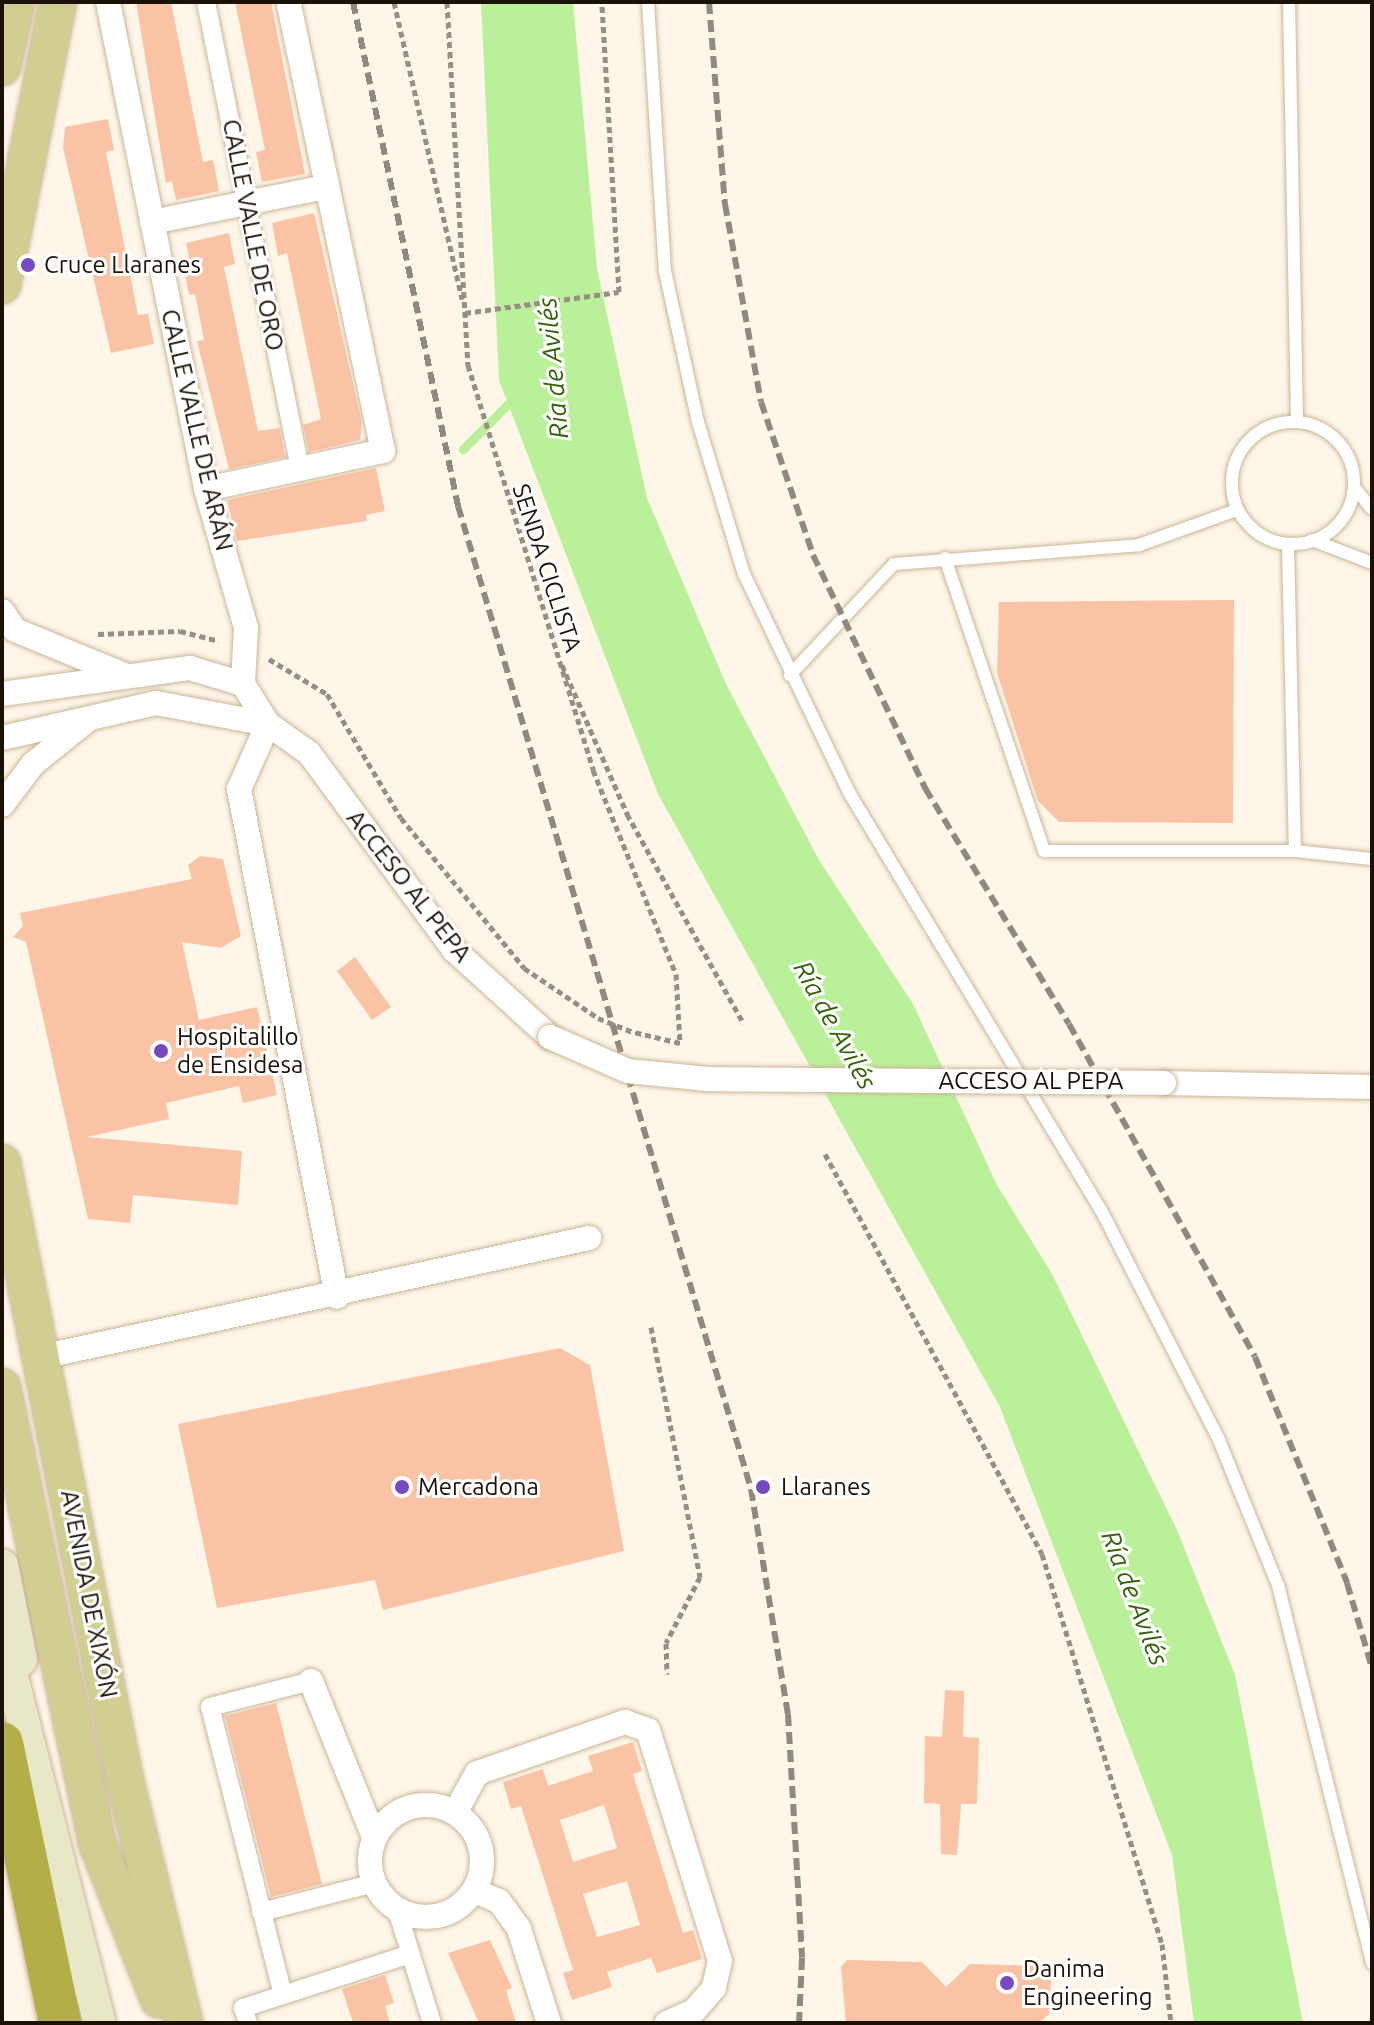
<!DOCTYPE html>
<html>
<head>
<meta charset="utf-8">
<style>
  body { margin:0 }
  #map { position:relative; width:1374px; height:2025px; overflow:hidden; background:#fef6e9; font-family:Ubuntu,sans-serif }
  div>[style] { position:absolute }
  .water>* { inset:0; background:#baf099 }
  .stream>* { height:9px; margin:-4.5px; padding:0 4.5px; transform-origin:4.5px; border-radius:4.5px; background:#baf099 }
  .building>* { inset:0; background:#fbc3a5 }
  .path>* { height:5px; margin-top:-2.5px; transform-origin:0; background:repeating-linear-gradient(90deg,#978f83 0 6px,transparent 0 10px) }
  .roads { filter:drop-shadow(0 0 2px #cab697) drop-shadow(0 0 2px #cab697) }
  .service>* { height:12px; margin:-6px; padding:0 6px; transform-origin:6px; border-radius:6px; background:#fff }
  .service>.ring { margin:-6px; padding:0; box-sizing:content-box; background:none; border:12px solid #fff; border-radius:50% }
  .pedestrian>* { height:18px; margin:-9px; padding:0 9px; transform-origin:9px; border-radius:9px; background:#fff }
  .minor>* { height:24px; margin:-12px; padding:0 12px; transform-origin:12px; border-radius:12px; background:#fff }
  .minor>.ring { margin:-12px; padding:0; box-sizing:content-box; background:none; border:24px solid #fff; border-radius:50% }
  .secondary>* { height:32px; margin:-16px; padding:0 16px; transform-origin:16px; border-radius:16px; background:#e8e7c8 }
  .primary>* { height:36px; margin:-18px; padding:0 18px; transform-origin:18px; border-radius:18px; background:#d1ce91 }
  .motorway>* { height:42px; margin:-21px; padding:0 21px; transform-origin:21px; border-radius:21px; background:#b3ae47 }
  .rail>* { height:6px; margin-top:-3px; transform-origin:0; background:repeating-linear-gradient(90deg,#91897d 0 12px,transparent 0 18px) }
  .path-bridge>* { height:5px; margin-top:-2.5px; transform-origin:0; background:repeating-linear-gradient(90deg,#978f83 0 6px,transparent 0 10px) }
  .bridges { filter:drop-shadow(0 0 2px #cab697) drop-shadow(0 0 2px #cab697) }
  .minor-bridge>* { height:24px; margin:-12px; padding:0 12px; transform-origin:12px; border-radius:12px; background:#fff }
  .dots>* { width:22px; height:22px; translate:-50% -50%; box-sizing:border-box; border:4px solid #fff; border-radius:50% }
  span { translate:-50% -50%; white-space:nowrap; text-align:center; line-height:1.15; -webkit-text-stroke:6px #fff; paint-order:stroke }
  .street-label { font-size:24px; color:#1a1207 }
  .poi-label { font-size:24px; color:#1a1207 }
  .left { translate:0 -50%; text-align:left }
  .water-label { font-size:26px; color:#346307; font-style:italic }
  .frame { position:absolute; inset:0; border:4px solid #1a1207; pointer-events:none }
</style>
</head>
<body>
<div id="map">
  <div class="water">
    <div style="clip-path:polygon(481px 2px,573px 2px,597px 269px,647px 498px,726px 684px,819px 860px,913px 1004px,997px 1185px,1052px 1274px,1177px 1530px,1235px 1675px,1303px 2023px,1194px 2023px,1172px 1855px,1000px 1407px,658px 794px,499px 380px)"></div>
  </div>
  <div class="stream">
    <div style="left:463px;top:449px;width:76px;rotate:-45deg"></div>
  </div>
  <div class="building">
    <div style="clip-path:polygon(136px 2px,171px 2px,203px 162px,213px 160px,219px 191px,176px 200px,172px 181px,166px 183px)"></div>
    <div style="clip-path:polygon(235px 2px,271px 2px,305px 174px,262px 182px,256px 152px,265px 150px)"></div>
    <div style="clip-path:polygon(108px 119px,114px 150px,106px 152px,138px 315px,148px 314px,154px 344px,111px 353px,63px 148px,65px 127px)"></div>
    <div style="clip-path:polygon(314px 213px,362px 423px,360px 440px,309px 452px,303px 425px,321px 419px,287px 253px,278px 256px,272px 223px)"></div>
    <div style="clip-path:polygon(229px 233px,235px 264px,224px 267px,258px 431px,280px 428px,285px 457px,229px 469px,197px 341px,204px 340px,195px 294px,189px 295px,183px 264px,190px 262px,186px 243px)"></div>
    <div style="clip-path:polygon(376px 468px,385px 511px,366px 515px,367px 521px,237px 541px,227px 500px)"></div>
    <div style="clip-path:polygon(1234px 600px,1233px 823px,1059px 822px,1038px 801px,997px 673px,999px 602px)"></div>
    <div style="clip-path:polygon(200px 856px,223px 859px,241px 936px,221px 948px,182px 942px,199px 1020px,257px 1007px,277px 1095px,243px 1103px,239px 1086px,166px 1103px,169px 1119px,87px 1137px,242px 1151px,238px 1205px,133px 1195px,130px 1223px,88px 1219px,26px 942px,13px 937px,23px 926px,20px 913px,192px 879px,188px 865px)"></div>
    <div style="clip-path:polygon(355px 957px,391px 1007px,372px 1020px,337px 971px)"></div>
    <div style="clip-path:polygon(560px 1348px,590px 1365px,624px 1551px,383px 1610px,375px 1580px,217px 1608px,178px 1424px)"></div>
    <div style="clip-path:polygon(945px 1690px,964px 1691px,963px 1737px,979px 1738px,977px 1804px,961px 1804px,957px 1855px,941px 1854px,940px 1804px,924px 1803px,925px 1736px,942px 1737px)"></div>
    <div style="clip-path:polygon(276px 1703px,322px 1884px,271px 1897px,225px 1716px)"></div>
    <div style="clip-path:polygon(evenodd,633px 1742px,642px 1771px,633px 1774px,683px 1933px,693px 1930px,702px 1959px,657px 1973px,651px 1958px,607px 1972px,612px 1987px,572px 2000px,563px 1973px,573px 1970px,521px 1806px,511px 1809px,503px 1782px,543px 1769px,548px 1786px,593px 1771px,588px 1756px,633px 1742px,604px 1805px,617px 1848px,573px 1862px,560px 1820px,604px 1805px,633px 1742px,627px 1881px,640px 1925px,597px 1937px,583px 1894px,627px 1881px)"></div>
    <div style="clip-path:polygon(490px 1940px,512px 1988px,506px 1990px,516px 2023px,479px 2023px,448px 1953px)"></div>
    <div style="clip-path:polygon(847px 1960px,922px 1962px,946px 1987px,970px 1964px,1044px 1966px,1051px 1972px,1050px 2013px,1039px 2023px,846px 2023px,841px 1967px)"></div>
    <div style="clip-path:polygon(385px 1975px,394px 2003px,385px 2006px,390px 2023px,353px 2023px,342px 1989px)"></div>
  </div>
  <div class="path">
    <div style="left:394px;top:2px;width:305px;rotate:77.1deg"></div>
    <div style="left:447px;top:2px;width:364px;rotate:86.7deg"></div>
    <div style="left:468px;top:365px;width:424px;rotate:72.8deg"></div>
    <div style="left:593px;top:770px;width:220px;rotate:67.9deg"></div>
    <div style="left:676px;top:974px;width:69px;rotate:86.7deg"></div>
    <div style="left:680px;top:1043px;width:51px;rotate:-166.5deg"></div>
    <div style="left:465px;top:313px;width:155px;rotate:-7.8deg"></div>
    <div style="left:619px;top:292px;width:290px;rotate:-93.4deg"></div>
    <div style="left:98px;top:634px;width:82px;rotate:-2.1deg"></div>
    <div style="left:180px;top:631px;width:40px;rotate:14.4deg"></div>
    <div style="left:269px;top:659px;width:68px;rotate:31.1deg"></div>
    <div style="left:327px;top:694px;width:144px;rotate:59.2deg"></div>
    <div style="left:401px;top:818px;width:194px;rotate:50.6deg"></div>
    <div style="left:524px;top:968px;width:89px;rotate:34deg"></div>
    <div style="left:562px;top:665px;width:163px;rotate:66.4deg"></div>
    <div style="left:627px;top:814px;width:240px;rotate:60.9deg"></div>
    <div style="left:825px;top:1154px;width:455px;rotate:61.5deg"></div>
    <div style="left:1042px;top:1554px;width:408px;rotate:72.9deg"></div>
    <div style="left:1162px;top:1944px;width:80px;rotate:83.5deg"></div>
    <div style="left:651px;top:1327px;width:255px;rotate:78.9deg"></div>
    <div style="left:700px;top:1577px;width:74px;rotate:117.3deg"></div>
    <div style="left:666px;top:1643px;width:31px;rotate:88deg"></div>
  </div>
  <div class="roads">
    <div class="service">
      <div style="left:648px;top:2px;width:270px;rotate:86.4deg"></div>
      <div style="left:665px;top:271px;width:155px;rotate:77.7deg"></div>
      <div style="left:698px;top:422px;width:159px;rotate:73.2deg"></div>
      <div style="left:744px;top:574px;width:244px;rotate:64.3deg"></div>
      <div style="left:850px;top:794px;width:486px;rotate:58.9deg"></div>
      <div style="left:1101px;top:1210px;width:259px;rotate:62.8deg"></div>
      <div style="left:1219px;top:1440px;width:157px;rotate:67.9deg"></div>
      <div style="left:1278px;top:1585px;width:390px;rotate:76deg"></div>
      <div style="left:1289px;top:2px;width:419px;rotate:88.9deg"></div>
      <div class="ring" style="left:1232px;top:422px;width:110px;height:110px"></div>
      <div style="left:1354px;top:487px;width:28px;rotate:51deg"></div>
      <div style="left:1312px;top:540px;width:64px;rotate:21deg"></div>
      <div style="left:1288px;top:545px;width:306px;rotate:88.7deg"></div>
      <div style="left:945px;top:558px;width:309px;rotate:71.3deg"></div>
      <div style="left:1044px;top:851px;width:251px"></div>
      <div style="left:1295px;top:851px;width:77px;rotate:5.9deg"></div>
      <div style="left:790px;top:675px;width:152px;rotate:-46.9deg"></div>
      <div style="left:894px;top:564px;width:246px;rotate:-4.4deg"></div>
      <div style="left:1139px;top:545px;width:104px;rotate:-19.7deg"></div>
    </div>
    <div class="pedestrian">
      <div style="left:206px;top:2px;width:476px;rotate:78.6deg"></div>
      <div style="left:397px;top:1910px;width:118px;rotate:72.8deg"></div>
      <div style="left:261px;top:1912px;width:118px;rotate:-14.3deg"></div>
      <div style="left:283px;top:1995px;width:297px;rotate:-104.2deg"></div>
      <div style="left:210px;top:1707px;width:104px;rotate:-14.4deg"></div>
      <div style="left:248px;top:2023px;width:16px;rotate:-108deg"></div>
      <div style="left:243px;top:2008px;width:176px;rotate:-17.9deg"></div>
    </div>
    <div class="minor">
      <div style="left:108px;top:2px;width:497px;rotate:78.6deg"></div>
      <div style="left:206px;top:489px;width:145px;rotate:73.9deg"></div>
      <div style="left:246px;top:628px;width:56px;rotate:93.1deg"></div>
      <div style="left:152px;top:222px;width:177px;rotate:-11.4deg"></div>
      <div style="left:206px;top:489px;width:181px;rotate:-12.1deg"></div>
      <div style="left:383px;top:451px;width:459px;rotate:-101.9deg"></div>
      <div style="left:2px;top:611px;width:23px;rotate:56deg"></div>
      <div style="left:15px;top:630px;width:116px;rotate:22.4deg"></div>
      <div style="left:2px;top:694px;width:190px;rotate:-7.9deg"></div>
      <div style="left:190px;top:668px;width:55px;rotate:16.8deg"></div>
      <div style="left:243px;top:684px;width:47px;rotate:58deg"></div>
      <div style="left:268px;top:724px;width:50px;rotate:35.3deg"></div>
      <div style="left:309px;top:753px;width:245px;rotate:53.6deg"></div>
      <div style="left:454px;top:950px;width:130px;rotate:42.2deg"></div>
      <div style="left:268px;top:724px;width:71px;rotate:114deg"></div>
      <div style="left:239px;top:789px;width:517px;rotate:79.08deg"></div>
      <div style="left:2px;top:738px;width:158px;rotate:-12.8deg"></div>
      <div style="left:156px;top:703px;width:114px;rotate:10.6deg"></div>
      <div style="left:2px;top:805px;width:51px;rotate:-52.9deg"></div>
      <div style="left:33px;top:764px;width:67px;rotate:-38.9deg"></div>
      <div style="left:1164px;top:1083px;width:208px;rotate:1.1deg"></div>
      <div style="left:41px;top:1357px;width:561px;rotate:-12.25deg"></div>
      <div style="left:311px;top:1681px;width:168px;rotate:68deg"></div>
      <div class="ring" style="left:370px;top:1805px;width:88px;height:88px"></div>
      <div style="left:456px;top:1811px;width:43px;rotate:-61.1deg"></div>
      <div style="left:477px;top:1773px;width:157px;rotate:-19deg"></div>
      <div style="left:625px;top:1722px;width:24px;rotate:19deg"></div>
      <div style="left:648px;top:1730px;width:242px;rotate:72.7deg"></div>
      <div style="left:720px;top:1961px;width:28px;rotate:103deg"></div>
      <div style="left:714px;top:1988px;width:30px;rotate:131deg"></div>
      <div style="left:694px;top:2011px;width:30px;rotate:156deg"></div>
      <div style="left:475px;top:1891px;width:26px;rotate:23deg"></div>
      <div style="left:499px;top:1901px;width:34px;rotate:54deg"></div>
      <div style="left:519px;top:1929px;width:99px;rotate:72.3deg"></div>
    </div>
    <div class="secondary">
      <div style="left:2px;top:1565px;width:97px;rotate:78.7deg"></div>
      <div style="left:2px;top:1637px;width:398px;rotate:75.8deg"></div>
    </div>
    <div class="primary">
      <div style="left:2px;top:67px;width:66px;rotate:-77.8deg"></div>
      <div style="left:2px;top:285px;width:288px;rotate:-78.8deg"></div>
      <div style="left:2px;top:1163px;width:625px;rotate:78.74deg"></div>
      <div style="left:124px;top:1776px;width:254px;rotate:76.3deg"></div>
      <div style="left:2px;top:1387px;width:468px;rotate:78.2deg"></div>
      <div style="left:98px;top:1845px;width:166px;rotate:68.4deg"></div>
    </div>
    <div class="motorway">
      <div style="left:2px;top:1743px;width:286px;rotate:78.3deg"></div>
    </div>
  </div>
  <div class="rail">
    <div style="left:353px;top:2px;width:515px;rotate:78.23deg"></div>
    <div style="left:458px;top:506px;width:1026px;rotate:73.4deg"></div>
    <div style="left:751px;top:1489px;width:228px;rotate:80.7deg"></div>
    <div style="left:788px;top:1714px;width:244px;rotate:86.7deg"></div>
    <div style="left:802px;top:1958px;width:65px;rotate:92.6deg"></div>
    <div style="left:709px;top:2px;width:203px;rotate:85.5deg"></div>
    <div style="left:725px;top:204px;width:201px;rotate:79.7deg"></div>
    <div style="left:761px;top:402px;width:162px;rotate:71.2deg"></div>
    <div style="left:813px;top:555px;width:259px;rotate:64.3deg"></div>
    <div style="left:925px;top:788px;width:276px;rotate:58.6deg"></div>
    <div style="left:1069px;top:1024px;width:381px;rotate:60.8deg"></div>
    <div style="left:1255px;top:1357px;width:244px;rotate:67.8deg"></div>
    <div style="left:1347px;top:1583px;width:89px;rotate:73.6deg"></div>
  </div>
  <div class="path-bridge">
    <div style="left:598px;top:1018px;width:35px;rotate:22deg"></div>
  </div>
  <div class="bridges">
    <div class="minor-bridge">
      <div style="left:550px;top:1037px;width:85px;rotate:23.6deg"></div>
      <div style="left:628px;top:1071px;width:80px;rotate:5.7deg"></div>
      <div style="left:708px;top:1079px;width:456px;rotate:0.5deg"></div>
    </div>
  </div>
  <div class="dots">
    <div style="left:28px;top:265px;background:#764ac2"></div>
    <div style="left:161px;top:1051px;background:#764ac2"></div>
    <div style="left:402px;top:1487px;background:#764ac2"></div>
    <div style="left:763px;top:1487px;background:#764ac2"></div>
    <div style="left:1007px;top:1983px;background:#764ac2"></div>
  </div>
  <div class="street-label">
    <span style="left:253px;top:235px;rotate:79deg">CALLE VALLE DE ORO</span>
    <span style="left:197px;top:430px;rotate:77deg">CALLE VALLE DE ARÁN</span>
    <span style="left:547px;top:568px;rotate:72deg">SENDA CICLISTA</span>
    <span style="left:409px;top:886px;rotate:52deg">ACCESO AL PEPA</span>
    <span style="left:1031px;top:1081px">ACCESO AL PEPA</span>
    <span style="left:89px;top:1594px;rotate:79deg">AVENIDA DE XIXÓN</span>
  </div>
  <div class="poi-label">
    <span class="left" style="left:44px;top:265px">Cruce Llaranes</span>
    <span class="left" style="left:177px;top:1051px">Hospitalillo<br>de Ensidesa</span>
    <span class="left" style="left:418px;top:1487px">Mercadona</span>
    <span class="left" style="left:781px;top:1487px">Llaranes</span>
    <span class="left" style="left:1023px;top:1983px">Danima<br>Engineering</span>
  </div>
  <div class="water-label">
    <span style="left:553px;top:368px;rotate:-95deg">Ría de Avilés</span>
    <span style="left:835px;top:1025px;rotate:61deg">Ría de Avilés</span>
    <span style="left:1135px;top:1598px;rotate:69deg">Ría de Avilés</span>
  </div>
  <div class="frame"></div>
</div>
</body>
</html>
